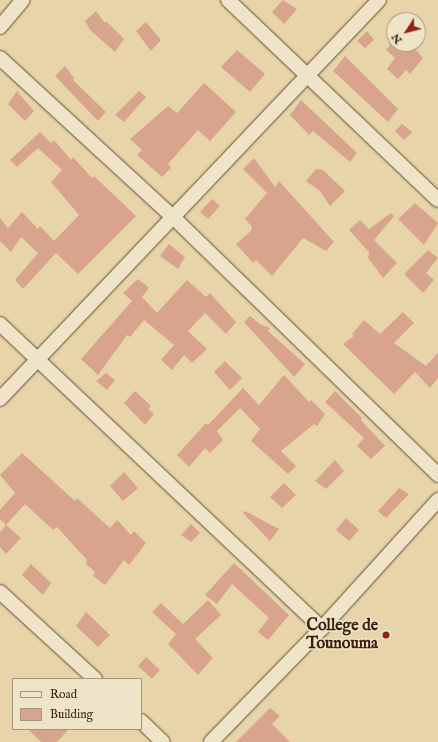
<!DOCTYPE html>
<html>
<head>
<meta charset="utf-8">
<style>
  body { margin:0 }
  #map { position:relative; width:438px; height:742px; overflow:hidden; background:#e7d5a9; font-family:"IM FELL English",serif }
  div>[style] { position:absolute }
  .building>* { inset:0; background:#d9a48d }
  .roads { filter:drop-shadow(0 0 1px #634d33) drop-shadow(0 0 1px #634d33) }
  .minor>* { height:14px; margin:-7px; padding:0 7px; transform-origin:7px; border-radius:7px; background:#efe4c7 }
  .dots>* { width:11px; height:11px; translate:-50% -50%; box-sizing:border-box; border:2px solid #efe4c7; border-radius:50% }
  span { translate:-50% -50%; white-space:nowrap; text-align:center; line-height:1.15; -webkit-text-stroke:3px #efe4c7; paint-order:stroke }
  .poi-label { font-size:16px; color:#37200c; font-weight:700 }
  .right { translate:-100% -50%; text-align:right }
  .legend { position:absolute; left:12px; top:678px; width:130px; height:52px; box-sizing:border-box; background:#efe4c7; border:1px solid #a5967c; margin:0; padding:5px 7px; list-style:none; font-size:12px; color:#37200c }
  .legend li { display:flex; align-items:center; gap:8px; height:20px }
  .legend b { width:20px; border:1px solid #a5967c }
  .north { position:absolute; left:386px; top:12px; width:40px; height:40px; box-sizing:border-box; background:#efe4c7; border:1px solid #a5967c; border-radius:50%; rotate:234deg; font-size:11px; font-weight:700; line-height:16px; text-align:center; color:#37200c }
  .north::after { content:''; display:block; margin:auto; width:14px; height:18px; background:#8f2418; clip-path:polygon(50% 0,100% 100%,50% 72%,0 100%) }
</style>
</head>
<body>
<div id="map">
  <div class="building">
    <div style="clip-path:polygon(283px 0,297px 9px,284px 24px,272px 12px)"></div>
    <div style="clip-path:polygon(96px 11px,105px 23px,106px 21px,124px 39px,115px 52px,90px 30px,85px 21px)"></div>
    <div style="clip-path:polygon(146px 22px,161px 40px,151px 51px,136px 31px)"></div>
    <div style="clip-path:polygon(367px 31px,374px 40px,365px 48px,357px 41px)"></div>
    <div style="clip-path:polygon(391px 44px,411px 44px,423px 58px,410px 74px,406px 70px,398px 79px,387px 69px,395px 58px,386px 50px)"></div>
    <div style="clip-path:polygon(237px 50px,265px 74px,250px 92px,221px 67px)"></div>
    <div style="clip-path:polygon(345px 56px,398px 109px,388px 122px,333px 71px)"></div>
    <div style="clip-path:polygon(65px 66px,74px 78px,73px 80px,106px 112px,98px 121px,55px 76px)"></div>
    <div style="clip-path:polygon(204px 83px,236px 112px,210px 141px,198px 130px,168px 164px,171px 168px,162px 177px,137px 155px,142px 150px,130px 139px,168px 106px,177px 113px)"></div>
    <div style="clip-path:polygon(17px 91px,34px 111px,25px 121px,8px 104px)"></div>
    <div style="clip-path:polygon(139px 91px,146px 97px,124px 122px,115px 115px)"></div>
    <div style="clip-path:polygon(301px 100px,357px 153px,350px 162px,313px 131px,309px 135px,290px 115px)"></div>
    <div style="clip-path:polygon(402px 124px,412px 132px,404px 140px,395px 131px)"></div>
    <div style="clip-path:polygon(40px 132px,51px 143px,54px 140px,71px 160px,73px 157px,92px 178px,94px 176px,136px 216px,78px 274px,56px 253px,23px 289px,15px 280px,38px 253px,21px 237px,11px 252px,0 241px,0 218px,8px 228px,22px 212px,38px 229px,40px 226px,54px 241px,79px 215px,51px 182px,62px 170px,38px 148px,17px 167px,10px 160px)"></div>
    <div style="clip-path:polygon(254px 158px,275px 187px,279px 181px,334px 242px,326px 251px,303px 238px,272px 276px,256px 260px,253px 263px,236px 244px,251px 231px,252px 227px,245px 219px,267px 193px,243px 169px)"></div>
    <div style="clip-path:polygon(316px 169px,323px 170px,345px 191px,330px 206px,320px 191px,306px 181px)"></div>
    <div style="clip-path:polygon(212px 199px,220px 206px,208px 219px,200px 212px)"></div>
    <div style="clip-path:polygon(415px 203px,438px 223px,424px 245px,398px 219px)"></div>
    <div style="clip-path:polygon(391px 213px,394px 216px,374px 240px,397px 263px,383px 278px,368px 258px,369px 252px,349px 230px,360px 220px,369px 229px)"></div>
    <div style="clip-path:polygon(169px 244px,185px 257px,178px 269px,160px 256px)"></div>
    <div style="clip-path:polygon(428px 250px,438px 258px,426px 273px,434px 280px,423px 293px,404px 274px)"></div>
    <div style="clip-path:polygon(138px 279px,149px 288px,142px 297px,157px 313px,187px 280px,206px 297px,210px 293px,236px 322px,226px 334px,205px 313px,188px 331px,207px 349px,192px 363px,184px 355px,172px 370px,161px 360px,174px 345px,144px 320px,130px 337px,127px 335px,98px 375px,81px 359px,132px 301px,123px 293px)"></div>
    <div style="clip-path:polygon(403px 312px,414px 323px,394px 343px,426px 366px,438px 353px,438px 378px,430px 388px,415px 372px,394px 394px,343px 344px,354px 336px,352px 334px,364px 320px,380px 334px)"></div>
    <div style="clip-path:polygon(250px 316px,260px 324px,270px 328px,268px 331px,305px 364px,294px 377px,244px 322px)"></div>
    <div style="clip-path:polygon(225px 361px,242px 378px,230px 390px,214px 372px)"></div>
    <div style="clip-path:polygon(106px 373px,115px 380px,107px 390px,96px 381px)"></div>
    <div style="clip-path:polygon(284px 375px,309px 402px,311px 400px,325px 414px,317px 426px,314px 424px,281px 451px,296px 466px,288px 474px,251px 441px,260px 429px,240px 408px,217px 431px,223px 440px,210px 453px,205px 448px,189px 467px,177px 455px,206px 423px,208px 425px,243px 388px,259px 405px)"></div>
    <div style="clip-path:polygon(135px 391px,151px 406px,148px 409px,154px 414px,145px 425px,124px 403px)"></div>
    <div style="clip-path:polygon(335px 391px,362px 418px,361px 420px,385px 446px,371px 459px,357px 446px,364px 438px,325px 402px)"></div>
    <div style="clip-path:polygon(22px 453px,75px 501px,77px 498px,110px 528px,117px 520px,131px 535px,134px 531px,146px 543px,129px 565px,124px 560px,105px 585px,93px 576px,95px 572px,86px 564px,87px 560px,57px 527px,53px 530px,25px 504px,6px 525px,0 519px,0 510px,15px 493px,0 475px)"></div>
    <div style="clip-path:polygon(335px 460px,344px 471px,326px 489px,315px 481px)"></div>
    <div style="clip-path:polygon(124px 472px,138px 488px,123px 501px,110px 486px)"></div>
    <div style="clip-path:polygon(284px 483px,296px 495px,282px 508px,270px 497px)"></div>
    <div style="clip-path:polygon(399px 488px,409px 494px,386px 518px,378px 511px)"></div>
    <div style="clip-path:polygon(245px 511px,279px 529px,270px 541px,243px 513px)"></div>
    <div style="clip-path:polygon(346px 518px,359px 530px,349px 541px,336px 530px)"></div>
    <div style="clip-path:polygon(191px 524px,200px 533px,191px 542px,181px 535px)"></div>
    <div style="clip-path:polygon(6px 525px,21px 538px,6px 554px,0 547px,0 532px)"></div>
    <div style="clip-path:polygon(234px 563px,289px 615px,268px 640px,258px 632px,269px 618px,232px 584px,217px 604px,205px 595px)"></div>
    <div style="clip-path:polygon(31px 564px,51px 583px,43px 595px,22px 575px)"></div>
    <div style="clip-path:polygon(208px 600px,221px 615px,195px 639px,213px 658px,198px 675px,168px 644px,176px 634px,152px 612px,161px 603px,183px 624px)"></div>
    <div style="clip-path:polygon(86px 612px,110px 635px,98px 647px,76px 626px)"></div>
    <div style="clip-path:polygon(146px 657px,160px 670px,152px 679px,138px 666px)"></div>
    <div style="clip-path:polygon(270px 708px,280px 716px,272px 724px,290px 742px,236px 742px)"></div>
    <div style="clip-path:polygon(28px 729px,69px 729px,57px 742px,41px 742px)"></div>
  </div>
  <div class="roads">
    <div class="minor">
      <div style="left:228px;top:0;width:290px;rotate:43.6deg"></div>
      <div style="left:0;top:27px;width:35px;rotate:-50deg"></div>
      <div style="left:0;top:58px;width:235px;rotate:42.6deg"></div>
      <div style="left:173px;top:217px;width:370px;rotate:44.2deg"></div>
      <div style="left:0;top:324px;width:443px;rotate:43.4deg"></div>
      <div style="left:0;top:399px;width:550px;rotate:-46.47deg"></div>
      <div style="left:0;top:592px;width:129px;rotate:42.5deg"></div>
      <div style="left:141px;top:721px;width:30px;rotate:44deg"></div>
      <div style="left:211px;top:742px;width:159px;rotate:-45.8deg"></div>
      <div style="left:322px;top:628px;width:173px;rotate:-47.8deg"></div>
    </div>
  </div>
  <div class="dots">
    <div style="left:386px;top:635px;background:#8f2418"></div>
  </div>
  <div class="poi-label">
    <span class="right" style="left:378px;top:635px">College de<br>Tounouma</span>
  </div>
  <ul class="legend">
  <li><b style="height:5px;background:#efe4c7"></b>Road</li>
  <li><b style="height:11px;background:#d9a48d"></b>Building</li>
  </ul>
  <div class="north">N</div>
</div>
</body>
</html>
